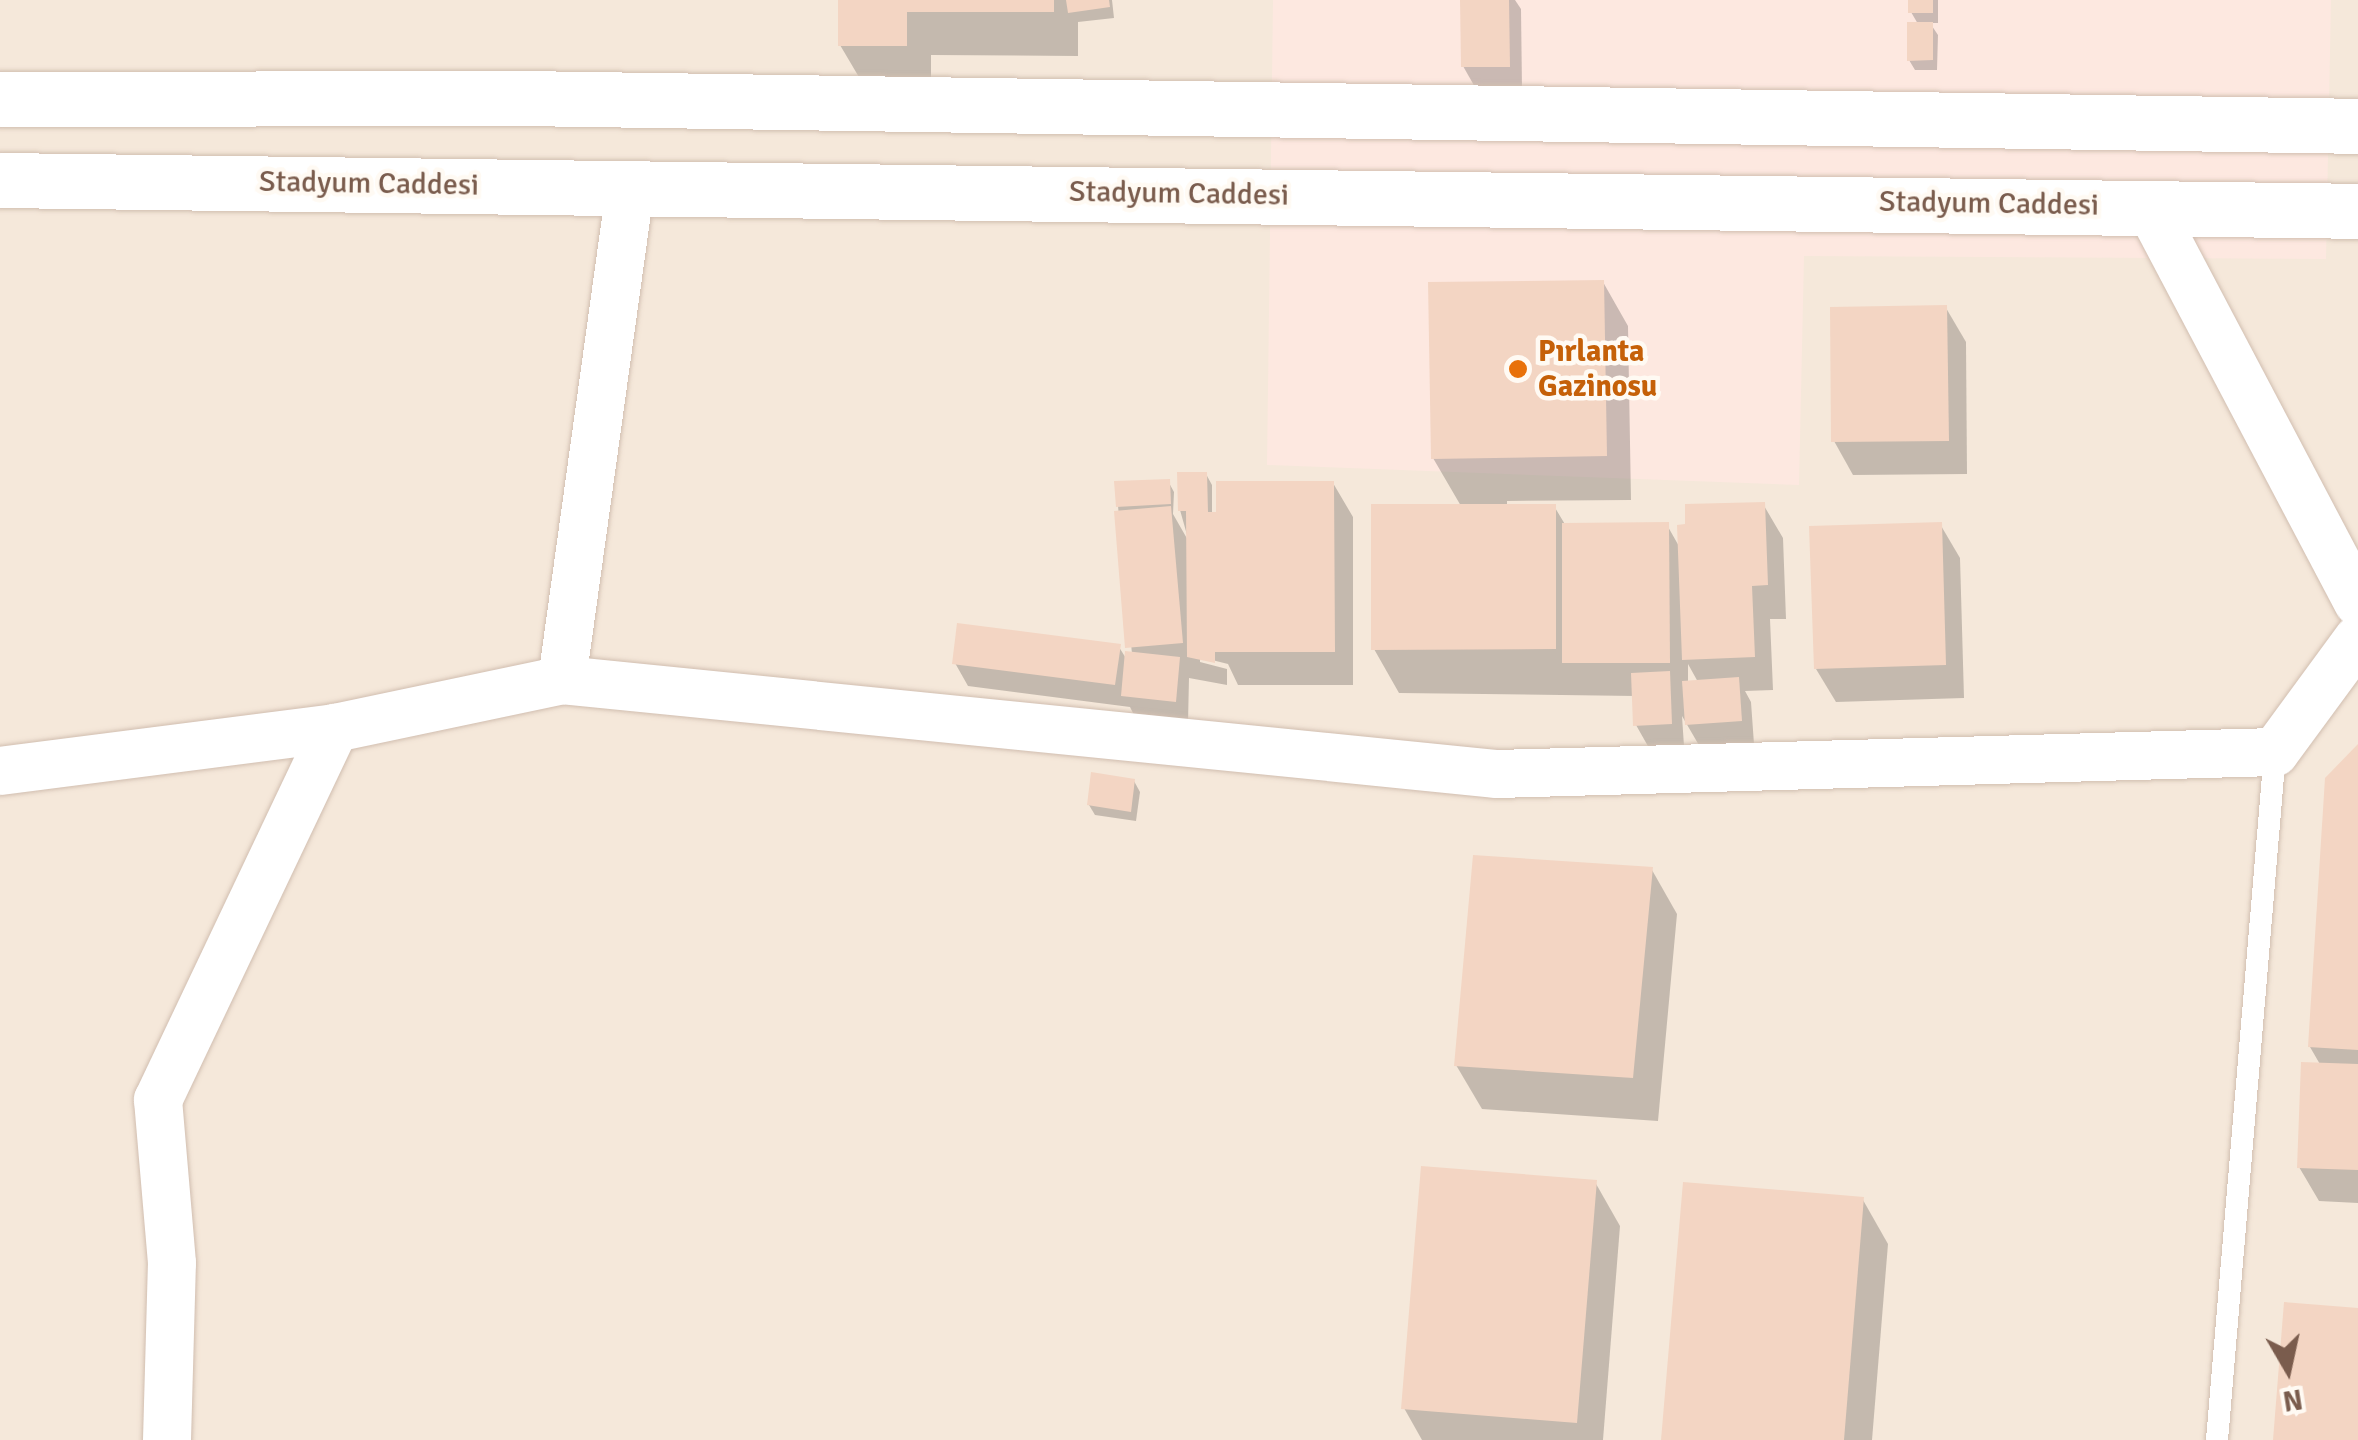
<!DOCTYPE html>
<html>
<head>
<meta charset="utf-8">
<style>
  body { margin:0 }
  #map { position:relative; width:2358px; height:1440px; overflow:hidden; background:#fdf6ec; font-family:Signika,sans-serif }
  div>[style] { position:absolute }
  .residential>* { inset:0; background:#f5e8da }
  .commercial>* { inset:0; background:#fde8e0 }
  .shadow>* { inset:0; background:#0003 }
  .building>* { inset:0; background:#f3d5c3 }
  .roads { filter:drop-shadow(0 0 2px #d1beb0) drop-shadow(0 0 2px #d1beb0) }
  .service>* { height:22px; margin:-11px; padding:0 11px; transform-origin:11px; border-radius:11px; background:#fff }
  .minor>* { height:48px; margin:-24px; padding:0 24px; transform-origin:24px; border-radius:24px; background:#fff }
  .secondary>* { height:55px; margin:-27.5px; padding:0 27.5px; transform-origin:27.5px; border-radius:27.5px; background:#fff }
  .dots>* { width:28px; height:28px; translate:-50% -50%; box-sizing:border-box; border:5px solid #fffaf3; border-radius:50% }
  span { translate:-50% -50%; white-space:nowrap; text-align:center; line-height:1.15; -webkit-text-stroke:9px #fffaf3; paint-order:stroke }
  .street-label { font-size:30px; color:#7a5c4d }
  .food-label { font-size:30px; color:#c56008; font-weight:700 }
  .left { translate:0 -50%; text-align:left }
  .north { position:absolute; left:2238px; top:1320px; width:100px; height:100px; -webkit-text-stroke:8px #fffaf3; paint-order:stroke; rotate:171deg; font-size:28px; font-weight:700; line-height:40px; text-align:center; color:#7a5c4d }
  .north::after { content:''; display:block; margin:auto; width:35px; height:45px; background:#7a5c4d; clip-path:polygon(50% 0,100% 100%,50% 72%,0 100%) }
</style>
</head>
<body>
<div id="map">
  <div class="residential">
    <div style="clip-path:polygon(0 0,2358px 0,2358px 1440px,0 1440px)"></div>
  </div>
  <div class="commercial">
    <div style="clip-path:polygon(1273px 0,2331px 0,2326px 259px,1804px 256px,1799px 485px,1267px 465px)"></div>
  </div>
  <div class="shadow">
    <div style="clip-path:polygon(840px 0,1112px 0,1114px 18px,1078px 22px,1078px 56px,931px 55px,931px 89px,866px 89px,840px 45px)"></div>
    <div style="clip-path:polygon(1463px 0,1515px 0,1521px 9px,1522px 89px,1476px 89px,1463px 66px)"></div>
    <div style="clip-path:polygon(1911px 0,1938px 0,1938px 23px,1930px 23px,1938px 35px,1937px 70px,1915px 70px,1909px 60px,1918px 24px,1911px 12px)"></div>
    <div style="clip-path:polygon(evenodd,1603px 282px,1628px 326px,1631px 500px,1507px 501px,1507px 506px,1554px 506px,1566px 526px,1667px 525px,1680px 548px,1763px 504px,1783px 538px,1786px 619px,1770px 619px,1773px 690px,1745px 691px,1751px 702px,1754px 744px,1700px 747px,1682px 716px,1684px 746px,1649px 748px,1636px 725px,1635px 696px,1399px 693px,1374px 649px,1461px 506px,1433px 458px,1603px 282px,1688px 664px,1698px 682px,1688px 683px,1688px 664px)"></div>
    <div style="clip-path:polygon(1946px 308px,1966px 342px,1967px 474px,1853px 475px,1834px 441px)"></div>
    <div style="clip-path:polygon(1206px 474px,1212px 485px,1212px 515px,1333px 483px,1353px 517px,1353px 685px,1238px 685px,1228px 664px,1200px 657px,1200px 662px,1227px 669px,1227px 685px,1189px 678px,1188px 723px,1136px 719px,1130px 707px,968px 686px,955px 663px,1119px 647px,1127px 660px,1132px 654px,1118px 506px,1168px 481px,1174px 492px,1173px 514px,1189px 542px,1180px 510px)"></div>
    <div style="clip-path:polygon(1940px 524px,1960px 558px,1964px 698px,1836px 702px,1816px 669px)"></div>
    <div style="clip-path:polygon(2358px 747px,2358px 1203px,2319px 1201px,2299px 1167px,2321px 1066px,2310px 1047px)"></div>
    <div style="clip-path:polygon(1134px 781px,1140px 792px,1136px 821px,1095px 815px,1089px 805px)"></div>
    <div style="clip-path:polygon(1652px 870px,1677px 914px,1658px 1121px,1482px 1109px,1456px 1065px)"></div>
    <div style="clip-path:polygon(1595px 1182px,1620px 1226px,1603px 1440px,1422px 1440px,1404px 1408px)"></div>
    <div style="clip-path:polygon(1863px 1200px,1888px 1244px,1872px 1440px,1664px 1440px)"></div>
  </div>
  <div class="building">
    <div style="clip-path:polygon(838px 0,1054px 0,1054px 12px,907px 12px,907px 46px,838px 46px)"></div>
    <div style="clip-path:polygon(1066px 0,1109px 0,1110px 7px,1068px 13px)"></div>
    <div style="clip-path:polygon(1460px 0,1509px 0,1510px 67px,1461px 67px)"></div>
    <div style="clip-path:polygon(1908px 0,1933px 0,1933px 13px,1908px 13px)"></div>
    <div style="clip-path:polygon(1907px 22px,1933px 22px,1933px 60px,1907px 61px)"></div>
    <div style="clip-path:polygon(1604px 280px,1607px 456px,1431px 459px,1428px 282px)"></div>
    <div style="clip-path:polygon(1947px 305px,1949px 441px,1831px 442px,1830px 307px)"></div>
    <div style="clip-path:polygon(1177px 472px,1207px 472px,1208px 512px,1216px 512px,1216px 481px,1334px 481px,1335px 652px,1215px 652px,1215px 663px,1187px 657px,1186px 511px,1178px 511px)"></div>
    <div style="clip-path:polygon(1170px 479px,1171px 504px,1116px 507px,1114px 481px)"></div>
    <div style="clip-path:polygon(1765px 502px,1768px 585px,1752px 586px,1755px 657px,1682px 660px,1677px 525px,1685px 524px,1685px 504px)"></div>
    <div style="clip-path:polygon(1371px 504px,1556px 504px,1556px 649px,1371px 650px)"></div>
    <div style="clip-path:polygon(1171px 506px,1183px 643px,1125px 648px,1114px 511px)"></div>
    <div style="clip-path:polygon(1669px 522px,1670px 663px,1562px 663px,1562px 523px)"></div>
    <div style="clip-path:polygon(1942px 522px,1946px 665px,1814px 669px,1809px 526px)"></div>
    <div style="clip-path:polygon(957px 623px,1121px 644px,1115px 685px,952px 664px)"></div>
    <div style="clip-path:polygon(1125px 651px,1180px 657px,1176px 702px,1121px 696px)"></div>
    <div style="clip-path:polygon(1670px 671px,1672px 724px,1633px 726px,1631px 673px)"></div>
    <div style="clip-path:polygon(1739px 677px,1742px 721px,1685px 725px,1682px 681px)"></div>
    <div style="clip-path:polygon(2358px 744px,2358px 1050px,2308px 1047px,2325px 778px)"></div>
    <div style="clip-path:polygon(1091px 772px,1135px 779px,1131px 812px,1087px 805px)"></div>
    <div style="clip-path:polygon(1473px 855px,1653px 867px,1633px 1078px,1454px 1066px)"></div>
    <div style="clip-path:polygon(2301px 1062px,2358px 1064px,2358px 1170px,2297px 1168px)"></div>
    <div style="clip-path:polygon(1421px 1166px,1597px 1180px,1577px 1423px,1401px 1409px)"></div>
    <div style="clip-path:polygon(1683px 1182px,1864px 1197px,1844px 1440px,1661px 1440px)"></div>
    <div style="clip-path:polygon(2284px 1302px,2358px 1308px,2358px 1440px,2273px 1440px)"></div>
  </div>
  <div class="roads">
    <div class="service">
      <div style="left:2217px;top:1440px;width:690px;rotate:-85.18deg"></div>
    </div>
    <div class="minor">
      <div style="left:2149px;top:206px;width:448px;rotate:62.2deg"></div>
      <div style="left:562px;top:680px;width:498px;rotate:-82.1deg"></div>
      <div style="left:0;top:771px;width:338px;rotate:-7.3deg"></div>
      <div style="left:335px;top:728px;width:232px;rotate:-11.9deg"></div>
      <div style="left:562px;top:680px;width:940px;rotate:5.74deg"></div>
      <div style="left:1497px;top:774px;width:778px;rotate:-1.62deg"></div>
      <div style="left:2275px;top:752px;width:140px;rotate:-53.7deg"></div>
      <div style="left:167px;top:1440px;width:177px;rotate:-88.4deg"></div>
      <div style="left:172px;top:1263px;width:164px;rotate:-94.9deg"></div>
      <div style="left:158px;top:1100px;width:412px;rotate:-64.6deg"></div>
    </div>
    <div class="secondary">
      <div style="left:0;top:99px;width:522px;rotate:-0.11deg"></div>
      <div style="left:522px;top:98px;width:1836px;rotate:0.87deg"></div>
      <div style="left:0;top:180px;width:2358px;rotate:0.75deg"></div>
    </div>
  </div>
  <div class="dots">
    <div style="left:1518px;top:369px;background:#e8710a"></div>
  </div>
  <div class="street-label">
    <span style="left:369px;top:184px;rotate:1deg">Stadyum Caddesi</span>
    <span style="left:1179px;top:194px;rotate:1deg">Stadyum Caddesi</span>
    <span style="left:1989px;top:204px;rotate:1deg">Stadyum Caddesi</span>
  </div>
  <div class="food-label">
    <span class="left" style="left:1538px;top:369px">Pırlanta<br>Gazinosu</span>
  </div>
  <div class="north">N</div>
</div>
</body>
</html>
